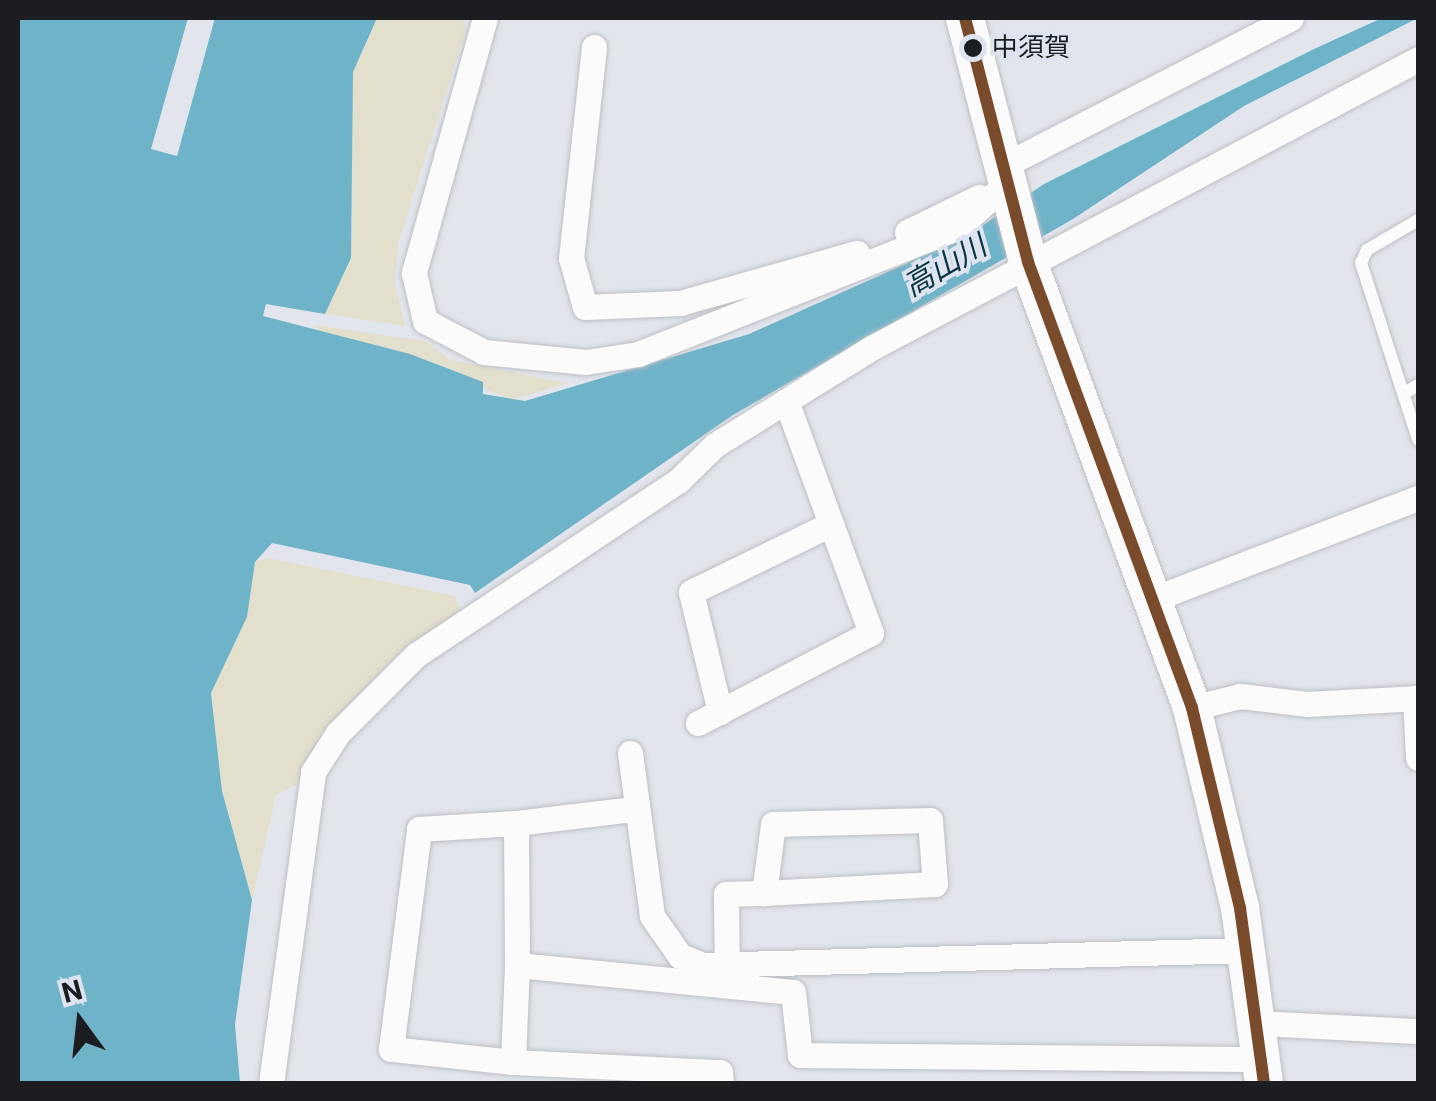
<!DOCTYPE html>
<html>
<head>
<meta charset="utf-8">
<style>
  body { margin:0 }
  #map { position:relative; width:1436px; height:1101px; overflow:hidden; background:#e2e5eb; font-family:Roboto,"Noto Sans JP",sans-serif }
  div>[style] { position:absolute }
  .sand>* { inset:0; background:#e3dfcd }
  .water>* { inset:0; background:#6fb3c9 }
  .pier>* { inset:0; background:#e2e5eb }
  .roads { filter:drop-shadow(0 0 2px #bdc0c4) drop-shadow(0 0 2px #bdc0c4) }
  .lane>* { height:12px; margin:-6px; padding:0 6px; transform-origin:6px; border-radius:6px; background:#fbfbfc }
  .street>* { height:25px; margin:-12.5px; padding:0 12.5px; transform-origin:12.5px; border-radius:12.5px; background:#fbfbfc }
  .secondary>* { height:38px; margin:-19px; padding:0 19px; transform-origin:19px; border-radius:19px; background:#fbfbfc }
  .bus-1>* { height:12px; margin:-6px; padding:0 6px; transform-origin:6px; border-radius:6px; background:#7a4b2a }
  .dots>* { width:28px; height:28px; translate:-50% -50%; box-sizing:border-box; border:5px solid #dee4ef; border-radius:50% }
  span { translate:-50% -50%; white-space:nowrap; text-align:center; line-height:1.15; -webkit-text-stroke:8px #dee4ef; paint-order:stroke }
  .bus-label { font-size:26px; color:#1b1d21 }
  .left { translate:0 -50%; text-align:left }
  .water-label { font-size:30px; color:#063340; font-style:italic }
  .frame { position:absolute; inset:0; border:20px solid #1b1d21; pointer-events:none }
  .north { position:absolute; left:30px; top:971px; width:100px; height:100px; -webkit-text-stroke:8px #dee4ef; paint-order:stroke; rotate:345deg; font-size:28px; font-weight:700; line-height:40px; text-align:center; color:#1b1d21 }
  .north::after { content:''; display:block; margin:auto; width:35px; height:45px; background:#1b1d21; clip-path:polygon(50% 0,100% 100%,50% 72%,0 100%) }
</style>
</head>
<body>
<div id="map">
  <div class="sand">
    <div style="clip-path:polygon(377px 18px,462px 18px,466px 29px,398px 244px,395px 284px,405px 326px,325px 314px,351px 258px,353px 72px)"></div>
    <div style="clip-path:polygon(313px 325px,425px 341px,451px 360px,568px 383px,511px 400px,410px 354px,330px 339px)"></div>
    <div style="clip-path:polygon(268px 558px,455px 596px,461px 612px,395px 657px,317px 739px,299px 783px,276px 795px,252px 900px,222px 791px,211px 693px,247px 617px,255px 562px)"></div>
  </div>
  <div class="water">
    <div style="clip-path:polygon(18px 18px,377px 18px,353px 72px,351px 258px,325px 314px,266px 304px,263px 316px,410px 354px,483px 382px,483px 394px,525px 401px,749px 334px,965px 237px,1044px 184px,1314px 49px,1382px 18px,1418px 18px,1244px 106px,1073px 219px,733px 415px,475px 593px,470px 585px,272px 543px,255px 562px,247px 617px,211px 693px,222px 791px,252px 900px,235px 1025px,240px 1083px,18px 1084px)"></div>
  </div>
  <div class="pier">
    <div style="clip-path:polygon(188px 18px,215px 18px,177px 156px,151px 149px)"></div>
  </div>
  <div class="roads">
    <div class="lane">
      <div style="left:1418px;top:220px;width:59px;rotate:149.5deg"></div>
      <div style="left:1367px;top:250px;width:14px;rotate:115deg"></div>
      <div style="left:1361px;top:263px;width:186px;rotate:72.1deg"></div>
      <div style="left:1403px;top:394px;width:17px;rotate:-31deg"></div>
    </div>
    <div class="street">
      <div style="left:485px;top:18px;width:265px;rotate:105.6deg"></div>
      <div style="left:414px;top:273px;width:49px;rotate:77.1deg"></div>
      <div style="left:425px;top:321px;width:67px;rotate:27.7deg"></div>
      <div style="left:484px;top:352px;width:102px;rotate:5.6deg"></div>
      <div style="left:586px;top:362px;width:53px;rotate:-8.7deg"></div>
      <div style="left:638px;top:354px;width:343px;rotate:-21.6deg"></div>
      <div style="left:957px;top:228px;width:66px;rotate:-41.9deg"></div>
      <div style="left:594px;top:47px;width:212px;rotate:96.2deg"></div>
      <div style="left:571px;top:258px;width:51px;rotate:74.1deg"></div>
      <div style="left:585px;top:307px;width:95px;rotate:-2.4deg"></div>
      <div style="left:680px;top:303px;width:184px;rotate:-15.8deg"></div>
      <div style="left:1001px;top:167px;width:326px;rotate:-27.2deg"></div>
      <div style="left:907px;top:232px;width:80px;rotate:-25.9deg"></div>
      <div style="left:1153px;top:599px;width:284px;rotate:-20.9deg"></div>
      <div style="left:1415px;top:698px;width:60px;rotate:87.1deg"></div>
      <div style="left:1192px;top:708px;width:49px;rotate:-14deg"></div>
      <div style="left:1240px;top:696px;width:67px;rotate:6.8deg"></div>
      <div style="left:1307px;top:704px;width:111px;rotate:-3.1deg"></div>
      <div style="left:720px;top:712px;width:123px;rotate:-103.6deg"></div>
      <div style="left:691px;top:592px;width:156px;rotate:-25.9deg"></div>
      <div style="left:698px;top:723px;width:195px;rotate:-27.5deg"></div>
      <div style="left:871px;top:633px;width:247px;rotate:-110.1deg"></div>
      <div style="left:630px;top:753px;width:164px;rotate:82.3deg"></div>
      <div style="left:652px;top:916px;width:49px;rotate:55deg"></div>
      <div style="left:680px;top:956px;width:26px;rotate:21deg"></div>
      <div style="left:704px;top:965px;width:543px;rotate:-1.58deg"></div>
      <div style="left:516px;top:823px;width:119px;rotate:-6.8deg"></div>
      <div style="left:517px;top:965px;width:97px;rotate:92.4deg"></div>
      <div style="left:513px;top:1062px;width:123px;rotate:-173.9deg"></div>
      <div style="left:391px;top:1049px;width:222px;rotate:-82.7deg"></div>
      <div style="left:419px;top:829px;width:97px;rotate:-3.5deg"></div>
      <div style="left:516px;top:823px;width:142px;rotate:89.6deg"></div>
      <div style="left:517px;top:965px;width:277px;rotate:5.6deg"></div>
      <div style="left:793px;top:992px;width:63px;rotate:83.7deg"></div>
      <div style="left:800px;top:1055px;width:462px;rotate:0.5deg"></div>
      <div style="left:727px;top:980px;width:86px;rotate:-90.7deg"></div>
      <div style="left:726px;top:894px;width:38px;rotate:-2deg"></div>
      <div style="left:764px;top:893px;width:171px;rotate:-3deg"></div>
      <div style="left:935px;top:884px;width:64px;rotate:-94.5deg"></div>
      <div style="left:930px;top:820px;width:157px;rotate:178.5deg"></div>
      <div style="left:773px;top:824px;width:70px;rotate:97.4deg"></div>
      <div style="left:1258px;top:1023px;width:160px;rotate:2.9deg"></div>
      <div style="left:513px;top:1062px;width:207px;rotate:2.8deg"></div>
      <div style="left:720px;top:1072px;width:12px;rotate:85deg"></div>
      <div style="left:271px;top:1084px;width:315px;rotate:-82.3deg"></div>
      <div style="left:313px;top:772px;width:46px;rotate:-57.3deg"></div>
      <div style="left:338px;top:733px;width:110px;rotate:-45deg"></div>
      <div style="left:416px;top:655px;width:316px;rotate:-33.6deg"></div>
      <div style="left:679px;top:480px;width:50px;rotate:-44.2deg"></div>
      <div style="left:715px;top:445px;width:186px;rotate:-31.8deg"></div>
      <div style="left:873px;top:347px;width:616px;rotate:-27.85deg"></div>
    </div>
    <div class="secondary">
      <div style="left:965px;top:18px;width:252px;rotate:75.5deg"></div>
      <div style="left:1028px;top:262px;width:475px;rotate:69.8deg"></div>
      <div style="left:1192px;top:708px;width:206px;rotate:76.5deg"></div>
      <div style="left:1240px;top:908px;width:178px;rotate:82.2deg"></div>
    </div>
  </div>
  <div class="bus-1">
    <div style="left:965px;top:18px;width:252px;rotate:75.5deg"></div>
    <div style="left:1028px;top:262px;width:475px;rotate:69.8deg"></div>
    <div style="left:1192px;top:708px;width:206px;rotate:76.5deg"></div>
    <div style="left:1240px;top:908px;width:178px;rotate:82.2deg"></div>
  </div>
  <div class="dots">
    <div style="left:973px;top:48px;background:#1b1d21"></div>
  </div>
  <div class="bus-label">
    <span class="left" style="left:992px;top:48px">中須賀</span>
  </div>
  <div class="water-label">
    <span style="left:945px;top:266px;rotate:-30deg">高山川</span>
  </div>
  <div class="frame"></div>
  <div class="north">N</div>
</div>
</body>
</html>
